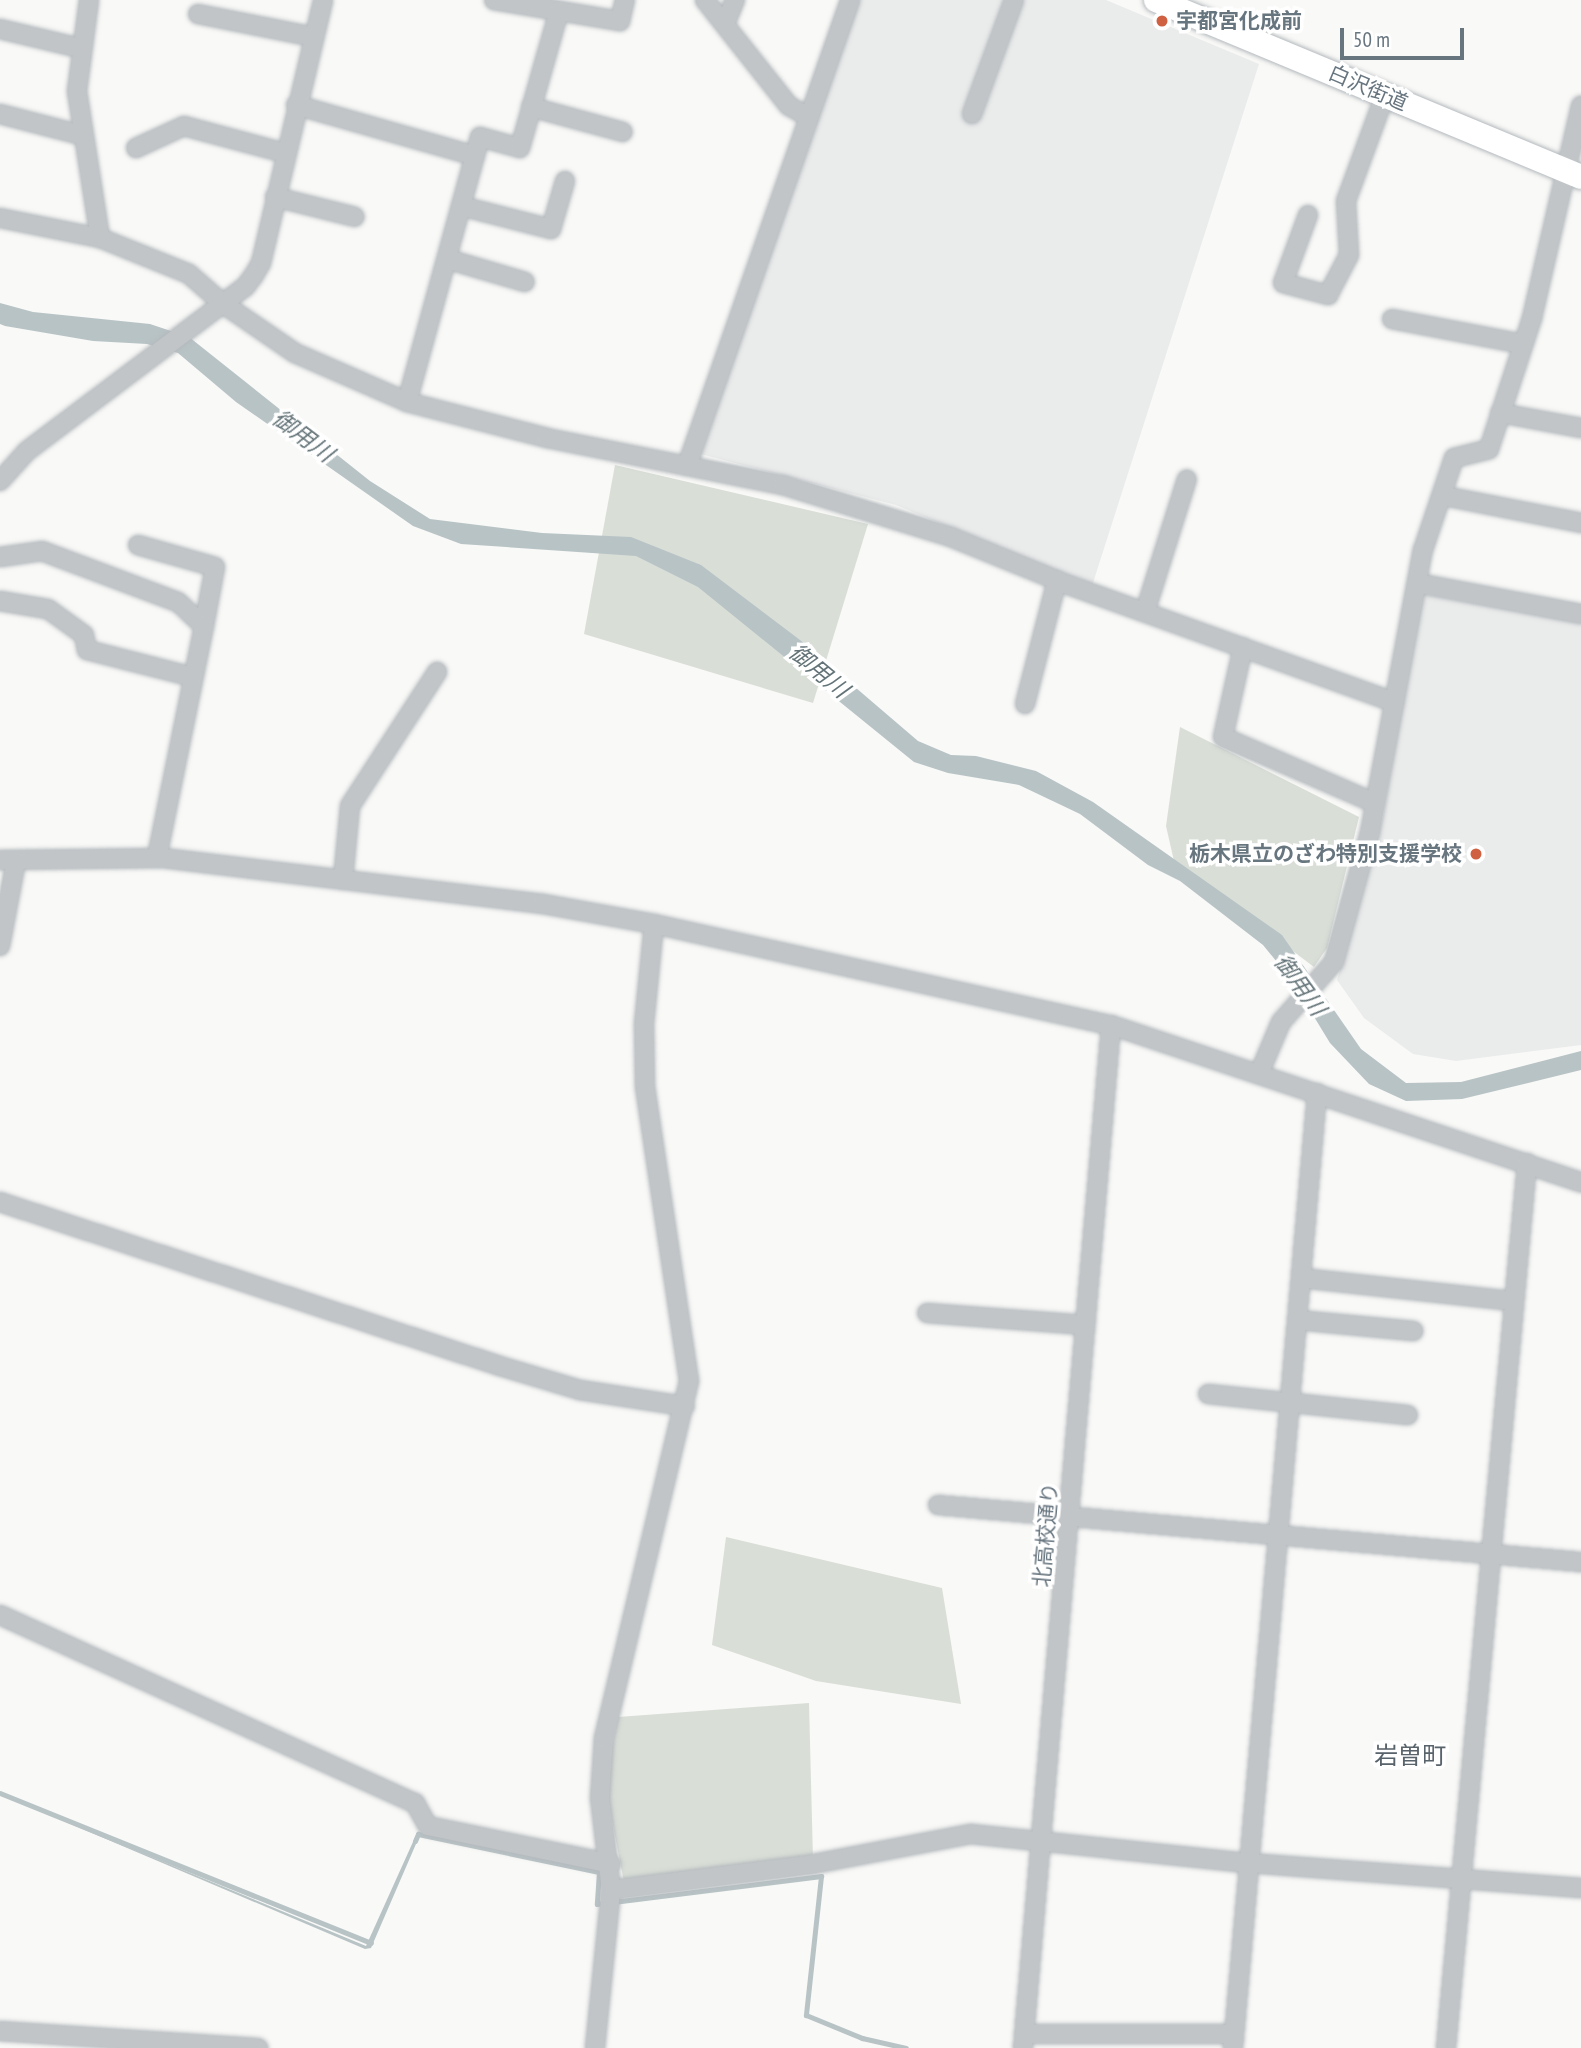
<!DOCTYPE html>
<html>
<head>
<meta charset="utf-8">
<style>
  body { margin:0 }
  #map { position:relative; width:1581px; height:2048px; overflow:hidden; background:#f9f9f7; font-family:"PT Sans Narrow","Noto Sans JP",sans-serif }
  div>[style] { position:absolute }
  .built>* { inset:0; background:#eaebeb }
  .green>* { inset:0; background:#d9ded7 }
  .water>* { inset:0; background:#b8c3c6 }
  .stream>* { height:5px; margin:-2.5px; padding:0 2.5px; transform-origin:2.5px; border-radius:2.5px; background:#b8c3c6 }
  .roads { filter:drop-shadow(0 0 2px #b4b9bd) drop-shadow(0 0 2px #b4b9bd) }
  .minor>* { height:18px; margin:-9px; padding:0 9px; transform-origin:9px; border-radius:9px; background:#c1c5c8 }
  .secondary>* { height:24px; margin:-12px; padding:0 12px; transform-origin:12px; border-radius:12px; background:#fff }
  .dots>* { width:19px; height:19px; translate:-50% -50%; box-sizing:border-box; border:4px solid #fff; border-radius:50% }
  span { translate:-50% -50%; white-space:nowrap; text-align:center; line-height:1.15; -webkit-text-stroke:7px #fff; paint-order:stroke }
  .poi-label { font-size:21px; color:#67757f; font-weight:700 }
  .left { translate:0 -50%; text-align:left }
  .right { translate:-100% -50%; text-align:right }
  .street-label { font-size:21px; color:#67757f }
  .water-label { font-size:23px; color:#637378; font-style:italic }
  .quarter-label { font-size:24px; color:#59636b }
  .scale { position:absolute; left:1340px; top:28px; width:124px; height:32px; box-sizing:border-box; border:4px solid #67757f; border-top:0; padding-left:9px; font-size:21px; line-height:24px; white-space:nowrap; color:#67757f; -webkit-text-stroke:5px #fff; paint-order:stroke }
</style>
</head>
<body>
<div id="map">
  <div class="built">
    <div style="clip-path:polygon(849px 0,1106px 0,1259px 64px,1092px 586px,896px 505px,689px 451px)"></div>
    <div style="clip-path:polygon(1422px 594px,1581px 622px,1581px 1045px,1456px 1061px,1413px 1054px,1364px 1018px,1337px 980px,1383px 817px)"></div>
  </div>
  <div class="green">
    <div style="clip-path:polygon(615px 465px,868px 524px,813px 703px,584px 634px)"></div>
    <div style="clip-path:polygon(1180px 727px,1359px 817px,1327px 948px,1314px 967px,1174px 861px,1166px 826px)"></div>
    <div style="clip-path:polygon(726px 1537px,942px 1588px,961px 1704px,816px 1681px,712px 1645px)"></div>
    <div style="clip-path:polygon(809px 1703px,813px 1860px,624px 1882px,609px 1805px,609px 1762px,618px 1717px)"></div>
  </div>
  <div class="water">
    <div style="clip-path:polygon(0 303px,33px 312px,150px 324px,189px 337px,370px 481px,430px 519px,542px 533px,631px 537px,701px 565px,800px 640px,918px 741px,951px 755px,976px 756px,1036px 771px,1093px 802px,1282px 935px,1361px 1049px,1406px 1083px,1461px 1082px,1581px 1051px,1581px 1070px,1462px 1099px,1406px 1101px,1369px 1084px,1330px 1043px,1291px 979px,1263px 945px,1180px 881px,1148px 865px,1080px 814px,1019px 785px,948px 773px,914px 762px,698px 587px,636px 556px,461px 544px,413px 526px,236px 402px,178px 353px,147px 344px,93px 341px,5px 326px,0 324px)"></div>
    <div style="clip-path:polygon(0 1794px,366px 1946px,417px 1833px,419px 1837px,371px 1948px,365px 1949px)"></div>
  </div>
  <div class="stream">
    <div style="left:0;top:1793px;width:400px;rotate:22deg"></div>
    <div style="left:415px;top:1841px;width:8px;rotate:-67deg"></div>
    <div style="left:418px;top:1834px;width:185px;rotate:11.9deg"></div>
    <div style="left:599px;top:1872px;width:32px;rotate:94deg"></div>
    <div style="left:597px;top:1904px;width:226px;rotate:-7.1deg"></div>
    <div style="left:821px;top:1876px;width:140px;rotate:96.2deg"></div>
    <div style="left:806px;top:2015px;width:61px;rotate:22.3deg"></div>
    <div style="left:862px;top:2038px;width:45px;rotate:12.8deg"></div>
  </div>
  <div class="roads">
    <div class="minor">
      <div style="left:89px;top:0;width:92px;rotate:97.5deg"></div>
      <div style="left:77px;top:91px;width:149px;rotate:81.1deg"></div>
      <div style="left:100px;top:238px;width:96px;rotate:22deg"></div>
      <div style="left:189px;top:274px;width:44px;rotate:41.3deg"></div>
      <div style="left:222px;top:303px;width:88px;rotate:34.4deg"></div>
      <div style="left:295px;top:353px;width:122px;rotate:23.6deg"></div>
      <div style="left:407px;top:402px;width:145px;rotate:14.4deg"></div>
      <div style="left:547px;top:438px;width:241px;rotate:11.3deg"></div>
      <div style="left:783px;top:485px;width:176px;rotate:17.2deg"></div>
      <div style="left:951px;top:537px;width:124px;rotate:22.2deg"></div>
      <div style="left:1066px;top:584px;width:349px;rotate:19.8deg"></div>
      <div style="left:494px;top:0;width:128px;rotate:9.5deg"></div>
      <div style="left:620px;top:21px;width:22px;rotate:-77deg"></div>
      <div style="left:705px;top:0;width:135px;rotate:51.6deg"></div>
      <div style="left:789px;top:106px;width:23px;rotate:29deg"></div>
      <div style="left:198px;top:14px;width:118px;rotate:11.2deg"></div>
      <div style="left:726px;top:22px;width:24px;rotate:-68deg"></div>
      <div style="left:0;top:29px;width:82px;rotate:13.4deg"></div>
      <div style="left:296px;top:105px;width:186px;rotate:15.9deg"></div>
      <div style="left:531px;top:107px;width:95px;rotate:15.2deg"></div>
      <div style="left:0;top:114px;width:84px;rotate:14.5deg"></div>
      <div style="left:972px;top:114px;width:121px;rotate:-69.8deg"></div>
      <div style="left:136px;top:148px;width:53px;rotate:-24.6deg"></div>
      <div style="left:184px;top:126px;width:105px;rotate:15deg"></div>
      <div style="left:275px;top:197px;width:82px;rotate:14deg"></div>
      <div style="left:461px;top:206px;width:93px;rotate:14.3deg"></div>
      <div style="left:551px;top:229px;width:50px;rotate:-73.7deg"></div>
      <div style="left:1308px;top:215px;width:72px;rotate:110.2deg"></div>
      <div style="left:1283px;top:283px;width:47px;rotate:14.9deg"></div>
      <div style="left:1328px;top:295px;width:45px;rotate:-62.3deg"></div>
      <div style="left:1349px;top:255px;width:54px;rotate:-93.2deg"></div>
      <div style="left:1346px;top:201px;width:113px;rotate:-69.8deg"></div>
      <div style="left:0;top:218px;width:102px;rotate:11.3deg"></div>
      <div style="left:447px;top:259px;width:81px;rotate:16.4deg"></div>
      <div style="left:1392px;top:319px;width:133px;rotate:10.8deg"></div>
      <div style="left:407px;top:402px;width:275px;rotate:-74.6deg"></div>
      <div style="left:480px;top:137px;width:41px;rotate:15.4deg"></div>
      <div style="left:520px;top:148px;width:142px;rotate:-74.1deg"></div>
      <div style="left:1500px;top:413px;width:82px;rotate:10.5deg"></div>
      <div style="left:687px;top:466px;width:494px;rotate:-70.7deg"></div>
      <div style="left:0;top:481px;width:40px;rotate:-48deg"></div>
      <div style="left:27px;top:451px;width:273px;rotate:-37deg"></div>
      <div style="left:245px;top:287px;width:15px;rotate:-53deg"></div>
      <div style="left:254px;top:275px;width:14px;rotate:-60deg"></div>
      <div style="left:261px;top:263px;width:270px;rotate:-76.7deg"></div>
      <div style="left:1444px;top:496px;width:140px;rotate:11.1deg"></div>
      <div style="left:138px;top:545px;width:80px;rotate:15.9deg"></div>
      <div style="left:215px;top:567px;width:60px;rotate:100.6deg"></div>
      <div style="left:0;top:557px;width:42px;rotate:-8.1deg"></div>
      <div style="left:42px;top:551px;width:145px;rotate:20.6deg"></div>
      <div style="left:178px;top:602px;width:35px;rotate:43deg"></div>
      <div style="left:204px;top:626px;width:237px;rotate:101.5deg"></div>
      <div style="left:1417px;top:583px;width:167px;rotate:10.7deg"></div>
      <div style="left:0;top:601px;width:49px;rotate:9.5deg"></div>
      <div style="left:48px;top:609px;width:44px;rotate:35.8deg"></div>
      <div style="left:84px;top:635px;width:15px;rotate:79deg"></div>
      <div style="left:87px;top:650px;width:109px;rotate:14.3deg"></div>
      <div style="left:1145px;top:612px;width:139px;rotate:-72.5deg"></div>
      <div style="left:1243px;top:647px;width:92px;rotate:102.5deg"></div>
      <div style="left:1223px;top:737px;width:166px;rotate:23.5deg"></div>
      <div style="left:1025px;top:704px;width:128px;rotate:-75.5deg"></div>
      <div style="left:0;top:860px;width:163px;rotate:-0.7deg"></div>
      <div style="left:163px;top:858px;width:383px;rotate:6.9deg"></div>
      <div style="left:543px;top:904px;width:113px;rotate:10.2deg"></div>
      <div style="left:654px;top:924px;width:468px;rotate:12.5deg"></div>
      <div style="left:1111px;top:1025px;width:496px;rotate:18.5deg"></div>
      <div style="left:343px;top:880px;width:74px;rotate:-84.6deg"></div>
      <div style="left:350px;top:806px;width:160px;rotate:-57deg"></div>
      <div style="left:0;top:946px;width:86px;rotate:-79.3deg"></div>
      <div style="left:1259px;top:1074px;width:56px;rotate:-67.1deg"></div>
      <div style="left:1281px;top:1022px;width:80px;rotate:-48.5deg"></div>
      <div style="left:1334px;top:962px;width:135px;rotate:-74.5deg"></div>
      <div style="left:1370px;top:832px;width:287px;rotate:-79.4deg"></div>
      <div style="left:1423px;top:550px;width:97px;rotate:-71.4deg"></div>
      <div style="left:1454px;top:458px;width:36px;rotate:-14deg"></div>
      <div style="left:1489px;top:449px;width:138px;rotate:-71.8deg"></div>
      <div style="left:1532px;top:318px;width:218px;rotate:-77deg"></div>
      <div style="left:0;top:1202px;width:526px;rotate:18.16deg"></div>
      <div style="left:500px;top:1366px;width:84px;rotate:16.7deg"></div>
      <div style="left:580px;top:1390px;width:106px;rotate:8.7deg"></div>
      <div style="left:1301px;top:1278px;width:214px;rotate:6.2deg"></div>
      <div style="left:927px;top:1313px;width:159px;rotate:4.3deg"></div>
      <div style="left:1297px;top:1320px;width:117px;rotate:5.4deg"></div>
      <div style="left:1208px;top:1394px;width:201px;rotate:6deg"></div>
      <div style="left:938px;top:1505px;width:646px;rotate:5.07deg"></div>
      <div style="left:0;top:1615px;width:456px;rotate:24.4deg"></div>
      <div style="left:415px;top:1803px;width:26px;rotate:61deg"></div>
      <div style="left:428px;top:1826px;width:187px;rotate:11.7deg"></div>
      <div style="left:611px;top:1890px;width:204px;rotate:-7.3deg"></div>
      <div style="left:813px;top:1864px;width:161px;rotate:-10.8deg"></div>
      <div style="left:971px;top:1834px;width:280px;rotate:6deg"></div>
      <div style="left:1249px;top:1863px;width:333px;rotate:4.3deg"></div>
      <div style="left:0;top:2031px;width:259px;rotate:3.8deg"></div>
      <div style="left:1025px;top:2034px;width:209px"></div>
      <div style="left:595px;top:2048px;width:159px;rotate:-84.2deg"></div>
      <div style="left:611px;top:1890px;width:93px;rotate:-96.8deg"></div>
      <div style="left:600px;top:1798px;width:60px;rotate:-86.2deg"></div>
      <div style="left:604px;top:1738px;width:367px;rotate:-76.6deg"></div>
      <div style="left:689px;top:1381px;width:298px;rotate:-98.5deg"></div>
      <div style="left:645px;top:1086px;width:62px;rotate:-90.9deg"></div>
      <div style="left:644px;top:1024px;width:100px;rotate:-84.3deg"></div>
      <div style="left:1023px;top:2048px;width:1027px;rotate:-85.08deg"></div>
      <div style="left:1233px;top:2048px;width:959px;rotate:-84.97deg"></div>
      <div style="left:1446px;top:2048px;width:889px;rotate:-84.77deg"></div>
    </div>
    <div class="secondary">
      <div style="left:1156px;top:0;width:460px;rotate:22.6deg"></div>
    </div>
  </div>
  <div class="dots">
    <div style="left:1162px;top:21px;background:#cf6042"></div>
    <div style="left:1476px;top:854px;background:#cf6042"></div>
  </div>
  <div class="poi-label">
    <span class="left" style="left:1176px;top:21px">宇都宮化成前</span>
    <span class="right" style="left:1462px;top:854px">栃木県立のざわ特別支援学校</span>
  </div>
  <div class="street-label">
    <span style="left:1368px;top:88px;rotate:23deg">白沢街道</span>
    <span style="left:1046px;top:1535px;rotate:-85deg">北高校通り</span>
  </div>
  <div class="water-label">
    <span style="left:303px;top:436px;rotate:37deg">御用川</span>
    <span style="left:819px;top:671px;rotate:40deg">御用川</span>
    <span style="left:1300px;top:985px;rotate:54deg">御用川</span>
  </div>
  <div class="quarter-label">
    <span style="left:1410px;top:1756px">岩曽町</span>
  </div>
  <div class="scale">50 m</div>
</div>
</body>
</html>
